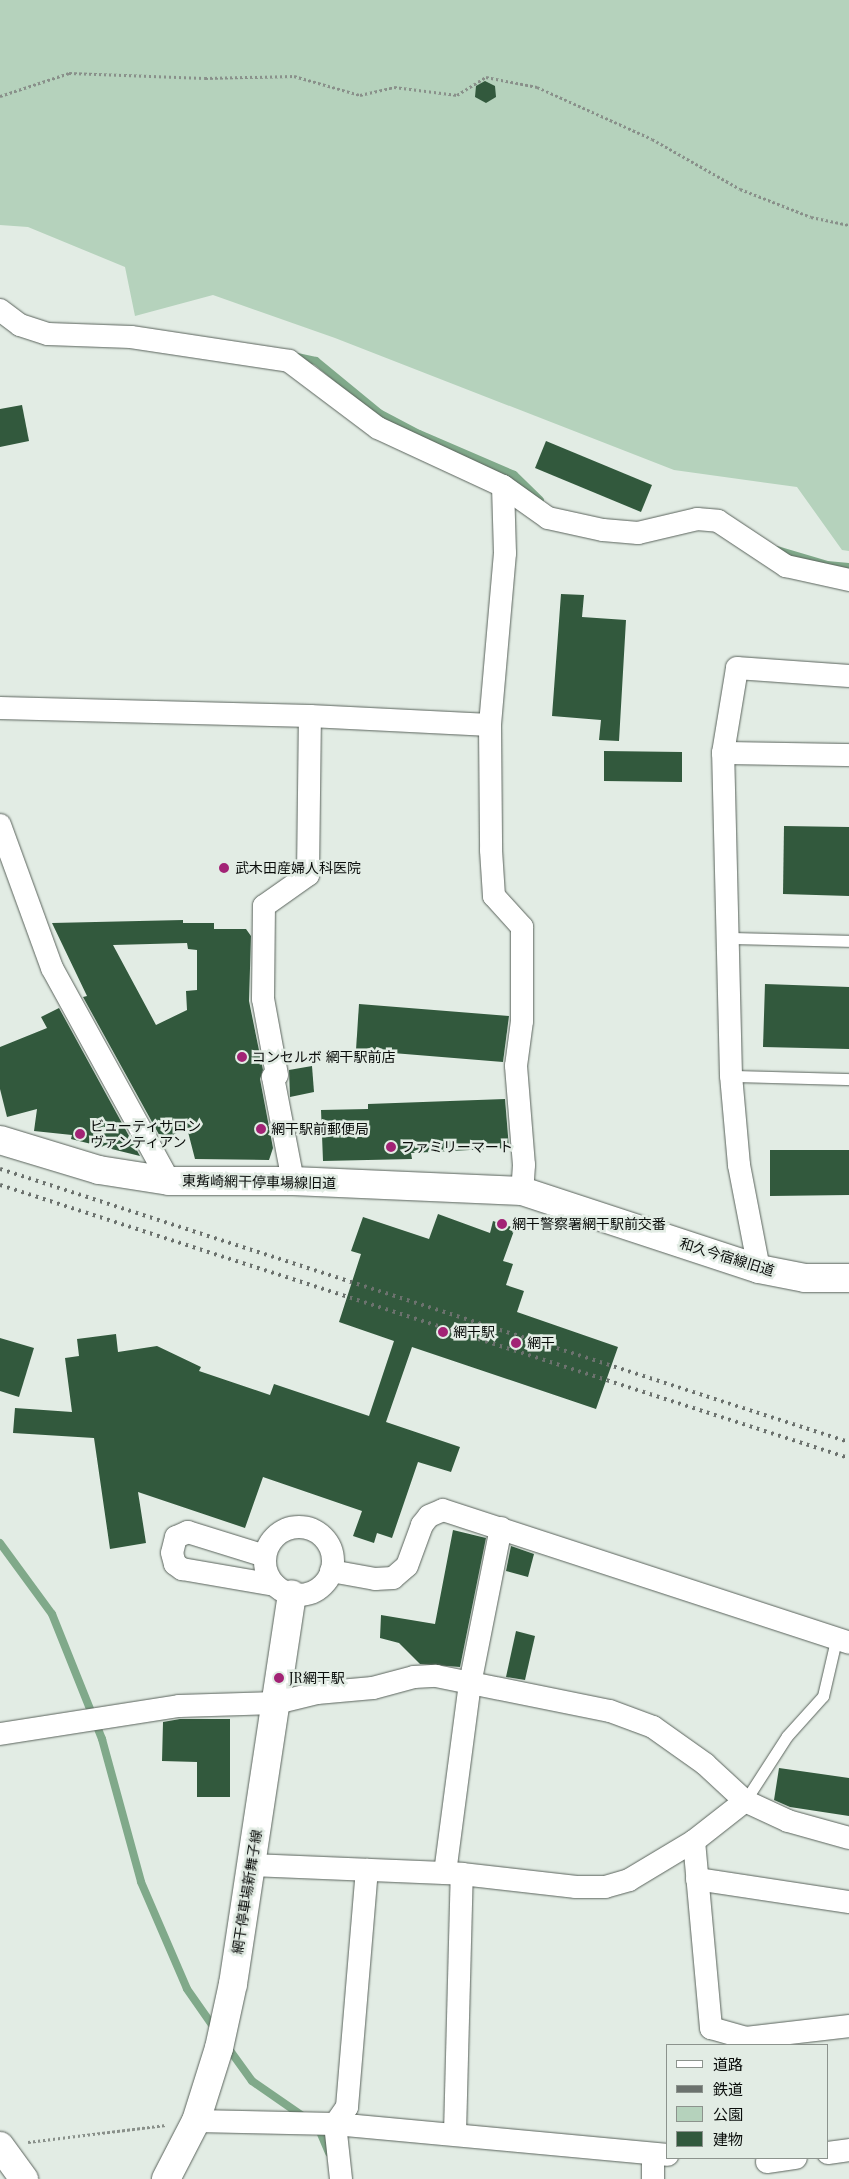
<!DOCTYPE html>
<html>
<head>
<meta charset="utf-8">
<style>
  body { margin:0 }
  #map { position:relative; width:849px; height:2179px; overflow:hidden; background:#e2ece4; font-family:"Playfair Display","Noto Sans JP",serif }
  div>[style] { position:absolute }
  .green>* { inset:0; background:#b5d2bc }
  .stream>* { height:8px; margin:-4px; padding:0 4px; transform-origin:4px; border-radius:4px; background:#80a98a }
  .building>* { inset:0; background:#32593d }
  .path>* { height:3px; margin-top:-1.5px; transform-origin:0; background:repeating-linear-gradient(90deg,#89908a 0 2.5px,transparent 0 5px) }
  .roads { filter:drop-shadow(0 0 1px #5a635c) drop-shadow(0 0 1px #5a635c) }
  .lane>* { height:11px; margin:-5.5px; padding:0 5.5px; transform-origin:5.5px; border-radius:5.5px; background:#fff }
  .street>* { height:22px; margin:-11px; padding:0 11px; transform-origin:11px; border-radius:11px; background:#fff }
  .street>.ring { margin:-11px; padding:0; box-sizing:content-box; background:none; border:22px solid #fff; border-radius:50% }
  .secondary>* { height:28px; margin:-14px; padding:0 14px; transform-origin:14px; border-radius:14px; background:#fff }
  .primary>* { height:28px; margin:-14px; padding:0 14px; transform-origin:14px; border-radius:14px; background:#fff }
  .rail>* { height:4px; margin-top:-2px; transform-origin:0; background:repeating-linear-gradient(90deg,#6c726e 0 2.5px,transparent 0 7.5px) }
  .dots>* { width:14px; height:14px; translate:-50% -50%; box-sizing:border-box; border:2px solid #e2ece4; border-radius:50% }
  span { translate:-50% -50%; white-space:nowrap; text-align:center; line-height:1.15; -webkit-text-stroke:5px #e2ece4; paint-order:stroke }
  .poi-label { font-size:14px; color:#0a0d0b }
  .left { translate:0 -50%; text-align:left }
  .street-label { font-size:14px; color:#0a0d0b }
  .legend { position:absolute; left:666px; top:2044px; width:162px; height:115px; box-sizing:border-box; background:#e2ece4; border:1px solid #8c938d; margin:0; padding:6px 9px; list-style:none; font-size:15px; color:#0a0d0b }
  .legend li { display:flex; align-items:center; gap:10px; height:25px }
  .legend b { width:25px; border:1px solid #8c938d }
</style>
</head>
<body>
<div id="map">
  <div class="green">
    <div style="clip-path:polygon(0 0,849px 0,849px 551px,842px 550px,797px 487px,674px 470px,335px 338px,213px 295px,135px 316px,125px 267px,28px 227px,0 225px)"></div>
  </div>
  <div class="stream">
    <div style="left:297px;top:357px;width:19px;rotate:12deg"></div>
    <div style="left:316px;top:361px;width:82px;rotate:39.5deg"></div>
    <div style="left:379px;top:413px;width:45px;rotate:27.7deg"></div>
    <div style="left:419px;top:434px;width:103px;rotate:23.3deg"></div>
    <div style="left:514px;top:475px;width:36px;rotate:44deg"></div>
    <div style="left:777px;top:550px;width:52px;rotate:16.7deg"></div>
    <div style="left:827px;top:565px;width:22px;rotate:5deg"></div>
    <div style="left:0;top:1543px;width:88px;rotate:53.8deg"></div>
    <div style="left:52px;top:1614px;width:135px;rotate:68.2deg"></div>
    <div style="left:102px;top:1739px;width:148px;rotate:74.7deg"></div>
    <div style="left:141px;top:1882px;width:116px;rotate:66.7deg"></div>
    <div style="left:187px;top:1989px;width:49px;rotate:55deg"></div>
    <div style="left:226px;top:2045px;width:44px;rotate:54.2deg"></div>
    <div style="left:252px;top:2081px;width:63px;rotate:34.7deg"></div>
    <div style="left:318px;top:2127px;width:28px;rotate:67deg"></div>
  </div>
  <div class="building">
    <div style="clip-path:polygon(485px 81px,495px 86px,496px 97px,486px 103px,475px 97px,476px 86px)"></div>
    <div style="clip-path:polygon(22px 405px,29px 441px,0 447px,0 409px)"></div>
    <div style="clip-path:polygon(546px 441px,652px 485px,641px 512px,535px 468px)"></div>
    <div style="clip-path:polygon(561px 594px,584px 595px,582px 617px,626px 620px,619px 741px,599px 740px,601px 720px,552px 716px)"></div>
    <div style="clip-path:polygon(604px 751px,682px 752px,682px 782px,604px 781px)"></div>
    <div style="clip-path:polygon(784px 826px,849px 827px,849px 896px,783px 894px)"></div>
    <div style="clip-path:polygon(evenodd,183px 920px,183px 923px,214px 923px,214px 929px,246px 929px,251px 936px,249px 1001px,263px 1070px,260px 1079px,273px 1148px,269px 1160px,195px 1159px,187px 1128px,162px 1140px,83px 997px,87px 996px,52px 923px,183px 920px,187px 943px,188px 949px,197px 950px,197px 990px,186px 991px,187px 1010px,156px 1025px,113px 945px,187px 943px)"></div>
    <div style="clip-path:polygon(765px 984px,849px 987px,849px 1049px,763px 1047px)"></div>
    <div style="clip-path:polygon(359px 1004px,509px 1016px,503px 1062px,356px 1050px)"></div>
    <div style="clip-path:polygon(59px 1008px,140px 1156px,71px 1139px,72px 1135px,34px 1131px,37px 1109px,7px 1117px,0 1089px,0 1047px,47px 1028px,41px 1017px)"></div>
    <div style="clip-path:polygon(312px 1066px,314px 1092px,290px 1097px,289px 1070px)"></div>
    <div style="clip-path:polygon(505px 1099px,509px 1148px,411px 1153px,412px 1159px,323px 1161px,321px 1110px,368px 1109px,368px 1104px)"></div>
    <div style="clip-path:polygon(770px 1150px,849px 1150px,849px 1195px,770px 1196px)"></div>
    <div style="clip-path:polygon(438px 1214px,490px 1233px,493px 1221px,515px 1228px,503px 1261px,513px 1264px,506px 1285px,524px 1291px,517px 1312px,618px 1347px,596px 1409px,412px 1347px,386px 1422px,460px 1447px,451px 1472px,418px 1462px,392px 1538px,377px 1533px,374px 1543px,353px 1536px,362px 1511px,263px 1477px,245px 1528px,138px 1492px,146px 1543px,110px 1549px,94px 1438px,13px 1433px,15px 1408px,72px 1412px,65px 1358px,79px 1356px,77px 1339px,116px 1334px,118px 1352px,157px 1346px,201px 1367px,199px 1371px,270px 1395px,274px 1384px,369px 1416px,394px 1341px,339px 1322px,361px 1254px,351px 1251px,363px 1217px,429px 1239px)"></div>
    <div style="clip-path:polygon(0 1338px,34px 1348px,19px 1397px,0 1391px)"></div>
    <div style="clip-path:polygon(453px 1530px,486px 1538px,460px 1667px,420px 1664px,399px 1643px,380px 1638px,381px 1615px,435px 1624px)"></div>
    <div style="clip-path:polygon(511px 1546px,534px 1554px,528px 1577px,506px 1571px)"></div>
    <div style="clip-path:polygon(516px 1631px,535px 1636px,525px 1680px,506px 1677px)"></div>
    <div style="clip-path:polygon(180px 1719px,230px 1719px,230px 1797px,197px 1797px,197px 1762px,162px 1761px,163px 1722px)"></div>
    <div style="clip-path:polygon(779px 1768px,849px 1778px,849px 1816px,790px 1807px,774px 1800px)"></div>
  </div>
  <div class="path">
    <div style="left:0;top:96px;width:73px;rotate:-18.4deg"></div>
    <div style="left:69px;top:73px;width:136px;rotate:2.1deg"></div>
    <div style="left:205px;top:78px;width:89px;rotate:-1.3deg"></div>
    <div style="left:294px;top:76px;width:69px;rotate:16.1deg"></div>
    <div style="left:360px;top:95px;width:35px;rotate:-13deg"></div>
    <div style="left:394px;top:87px;width:64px;rotate:7.2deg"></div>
    <div style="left:457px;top:95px;width:34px;rotate:-32deg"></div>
    <div style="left:486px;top:77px;width:52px;rotate:11.1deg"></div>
    <div style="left:537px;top:87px;width:126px;rotate:24.3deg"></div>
    <div style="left:652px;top:139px;width:101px;rotate:29.6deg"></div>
    <div style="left:740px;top:189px;width:76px;rotate:21.5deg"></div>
    <div style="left:811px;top:217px;width:39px;rotate:12deg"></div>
    <div style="left:28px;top:2142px;width:139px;rotate:-7deg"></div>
  </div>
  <div class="roads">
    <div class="lane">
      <div style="left:727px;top:938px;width:122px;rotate:1.4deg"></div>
      <div style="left:731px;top:1076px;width:118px;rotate:1.5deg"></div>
      <div style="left:745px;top:1801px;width:77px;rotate:-57.1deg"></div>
      <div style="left:787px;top:1736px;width:54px;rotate:-48deg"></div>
      <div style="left:823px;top:1696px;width:57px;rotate:-76.9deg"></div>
    </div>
    <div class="street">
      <div style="left:0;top:310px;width:25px;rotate:37deg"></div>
      <div style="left:20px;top:325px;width:29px;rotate:18deg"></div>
      <div style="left:48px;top:334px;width:83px;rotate:2.1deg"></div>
      <div style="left:131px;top:337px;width:160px;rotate:8.6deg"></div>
      <div style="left:289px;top:361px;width:111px;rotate:37deg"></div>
      <div style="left:378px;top:428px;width:138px;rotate:24.9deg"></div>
      <div style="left:503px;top:486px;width:55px;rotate:35.4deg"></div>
      <div style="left:548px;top:518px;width:56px;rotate:12.3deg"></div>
      <div style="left:603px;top:530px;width:35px;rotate:5deg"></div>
      <div style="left:638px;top:533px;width:61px;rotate:-13.3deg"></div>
      <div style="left:697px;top:519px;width:21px;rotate:5deg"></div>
      <div style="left:718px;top:521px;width:82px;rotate:33.5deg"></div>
      <div style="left:786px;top:566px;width:65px;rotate:12.5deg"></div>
      <div style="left:503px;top:486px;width:67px;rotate:88.3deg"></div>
      <div style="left:505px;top:553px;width:173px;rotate:95deg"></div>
      <div style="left:490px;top:725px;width:125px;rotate:89.5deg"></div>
      <div style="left:491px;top:850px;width:46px;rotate:86.3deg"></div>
      <div style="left:494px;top:896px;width:42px;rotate:47.9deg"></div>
      <div style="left:522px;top:927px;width:94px;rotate:90deg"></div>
      <div style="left:522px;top:1021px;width:45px;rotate:97.6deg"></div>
      <div style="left:516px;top:1066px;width:99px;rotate:85.4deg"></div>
      <div style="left:524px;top:1165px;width:26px;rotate:94deg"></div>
      <div style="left:0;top:708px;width:310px;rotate:1.5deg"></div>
      <div style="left:310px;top:716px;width:180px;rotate:2.9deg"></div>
      <div style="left:723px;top:753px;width:126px;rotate:0.9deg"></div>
      <div style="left:0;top:825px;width:152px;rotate:70deg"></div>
      <div style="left:52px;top:968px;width:243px;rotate:61.2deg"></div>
      <div style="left:293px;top:1181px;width:106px;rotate:-100.9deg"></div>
      <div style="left:273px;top:1077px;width:4px;rotate:-27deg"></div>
      <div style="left:277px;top:1075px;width:77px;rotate:-100.4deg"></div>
      <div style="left:263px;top:999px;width:93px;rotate:-89.4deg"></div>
      <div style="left:264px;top:906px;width:54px;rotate:-35.2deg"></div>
      <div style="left:308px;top:875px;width:159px;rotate:-89.3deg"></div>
      <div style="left:759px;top:1269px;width:106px;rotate:-100.9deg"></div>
      <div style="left:739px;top:1165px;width:89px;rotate:-95.1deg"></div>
      <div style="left:731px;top:1076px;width:323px;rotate:-91.4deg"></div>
      <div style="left:723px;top:753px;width:86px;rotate:-80.6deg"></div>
      <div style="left:737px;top:668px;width:112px;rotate:4.1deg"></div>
      <div class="ring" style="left:265px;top:1527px;width:46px;height:46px"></div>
      <div style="left:265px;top:1556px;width:81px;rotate:-162.7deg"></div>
      <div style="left:188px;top:1532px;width:13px;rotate:157deg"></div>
      <div style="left:176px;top:1537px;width:16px;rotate:104deg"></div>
      <div style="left:172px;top:1553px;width:11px;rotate:75deg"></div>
      <div style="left:175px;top:1564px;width:9px;rotate:36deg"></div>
      <div style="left:182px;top:1569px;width:94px;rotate:9.8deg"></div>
      <div style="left:331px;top:1571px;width:45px;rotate:10.3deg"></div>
      <div style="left:375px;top:1579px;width:18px;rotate:-3deg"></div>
      <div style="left:393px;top:1578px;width:18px;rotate:-41deg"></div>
      <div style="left:407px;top:1566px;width:44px;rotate:-69.9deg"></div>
      <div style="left:422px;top:1525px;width:11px;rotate:-52deg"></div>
      <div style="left:429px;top:1516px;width:15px;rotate:-23deg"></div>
      <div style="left:443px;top:1510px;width:427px;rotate:18.1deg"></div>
      <div style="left:0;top:1734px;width:181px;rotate:-8.9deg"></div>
      <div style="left:179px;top:1706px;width:97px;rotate:-1.8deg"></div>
      <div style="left:276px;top:1703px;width:42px;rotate:-13.7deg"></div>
      <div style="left:317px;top:1693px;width:56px;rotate:-5.1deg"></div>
      <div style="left:373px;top:1688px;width:42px;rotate:-15deg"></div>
      <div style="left:414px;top:1677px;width:22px;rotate:-3deg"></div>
      <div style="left:436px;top:1676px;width:177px;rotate:11.4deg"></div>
      <div style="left:610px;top:1711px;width:46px;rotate:20.4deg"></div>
      <div style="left:653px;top:1727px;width:64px;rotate:35.4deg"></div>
      <div style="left:705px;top:1764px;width:54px;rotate:42.8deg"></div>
      <div style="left:745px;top:1801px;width:47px;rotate:24.9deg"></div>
      <div style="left:788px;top:1821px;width:63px;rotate:15.6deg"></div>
      <div style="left:694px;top:1841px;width:188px;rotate:84.8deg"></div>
      <div style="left:711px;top:2028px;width:36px;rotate:16deg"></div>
      <div style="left:746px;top:2038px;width:7px;rotate:82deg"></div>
      <div style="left:251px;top:1865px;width:211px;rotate:2.4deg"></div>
      <div style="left:462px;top:1874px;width:115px;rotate:6.5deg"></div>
      <div style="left:576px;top:1887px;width:29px"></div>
      <div style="left:605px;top:1887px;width:25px;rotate:-16deg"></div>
      <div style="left:629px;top:1880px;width:76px;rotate:-31deg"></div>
      <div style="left:694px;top:1841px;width:65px;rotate:-38.1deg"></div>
      <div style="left:445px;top:1873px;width:191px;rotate:-82.5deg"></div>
      <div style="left:470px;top:1684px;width:159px;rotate:-78.8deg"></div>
      <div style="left:697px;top:1879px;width:154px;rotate:8.6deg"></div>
      <div style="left:746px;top:2038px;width:104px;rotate:-6.6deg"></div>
      <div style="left:196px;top:2121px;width:139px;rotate:1.2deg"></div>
      <div style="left:335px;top:2124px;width:334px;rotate:5.3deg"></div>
      <div style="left:455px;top:2133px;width:259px;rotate:-88.5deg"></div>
      <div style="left:828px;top:2153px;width:21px;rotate:-8deg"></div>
      <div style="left:653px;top:2156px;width:23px;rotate:90deg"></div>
      <div style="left:767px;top:2162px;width:29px;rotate:-8deg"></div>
      <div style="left:341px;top:2179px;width:55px;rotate:-96.2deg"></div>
      <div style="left:335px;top:2124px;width:21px;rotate:-55deg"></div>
      <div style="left:347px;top:2107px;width:238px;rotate:-85.2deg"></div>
    </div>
    <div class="secondary">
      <div style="left:0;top:1140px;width:103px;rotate:16.9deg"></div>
      <div style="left:99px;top:1170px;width:71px;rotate:8.9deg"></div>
      <div style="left:169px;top:1181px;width:124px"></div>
      <div style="left:293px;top:1181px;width:229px;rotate:2.5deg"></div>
      <div style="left:522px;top:1191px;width:250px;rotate:18.2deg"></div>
      <div style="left:759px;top:1269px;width:47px;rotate:11.1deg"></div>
      <div style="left:805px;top:1278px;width:44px"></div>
      <div style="left:166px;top:2179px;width:65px;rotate:-62.7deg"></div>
      <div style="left:196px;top:2121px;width:77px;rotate:-72.5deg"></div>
      <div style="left:219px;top:2048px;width:66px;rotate:-77.7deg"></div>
      <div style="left:233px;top:1984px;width:394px;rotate:-81.4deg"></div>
    </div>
    <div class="primary">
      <div style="left:0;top:2146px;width:41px;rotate:54deg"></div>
    </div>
  </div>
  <div class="rail">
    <div style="left:0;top:1169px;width:892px;rotate:17.83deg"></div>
    <div style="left:0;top:1185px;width:892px;rotate:17.83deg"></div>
  </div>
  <div class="dots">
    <div style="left:224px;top:868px;background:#a22375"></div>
    <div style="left:242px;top:1057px;background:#a22375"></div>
    <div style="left:261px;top:1129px;background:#a22375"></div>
    <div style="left:80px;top:1134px;background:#a22375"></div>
    <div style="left:391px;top:1147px;background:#a22375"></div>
    <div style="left:502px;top:1224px;background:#a22375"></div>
    <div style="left:443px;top:1332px;background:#a22375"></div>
    <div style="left:516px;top:1343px;background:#a22375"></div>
    <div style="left:279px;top:1678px;background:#a22375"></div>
  </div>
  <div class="poi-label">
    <span class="left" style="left:235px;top:868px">武木田産婦人科医院</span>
    <span class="left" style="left:252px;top:1057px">コンセルボ 網干駅前店</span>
    <span class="left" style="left:90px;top:1134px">ビューティサロン<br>ヴァンティアン</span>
    <span class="left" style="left:271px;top:1129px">網干駅前郵便局</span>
    <span class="left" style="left:401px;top:1147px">ファミリーマート</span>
    <span class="left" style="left:512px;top:1224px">網干警察署網干駅前交番</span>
    <span class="left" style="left:453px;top:1332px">網干駅</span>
    <span class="left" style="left:527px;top:1343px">網干</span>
    <span class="left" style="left:289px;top:1678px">JR網干駅</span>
  </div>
  <div class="street-label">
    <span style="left:259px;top:1182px;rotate:1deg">東觜崎網干停車場線旧道</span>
    <span style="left:727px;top:1257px;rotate:17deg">和久今宿線旧道</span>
    <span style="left:247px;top:1892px;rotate:-81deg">網干停車場新舞子線</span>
  </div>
  <ul class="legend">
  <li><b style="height:6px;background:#fff"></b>道路</li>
  <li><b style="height:6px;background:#6c726e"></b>鉄道</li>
  <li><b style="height:14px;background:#b5d2bc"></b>公園</li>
  <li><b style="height:14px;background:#32593d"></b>建物</li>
  </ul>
</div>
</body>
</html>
